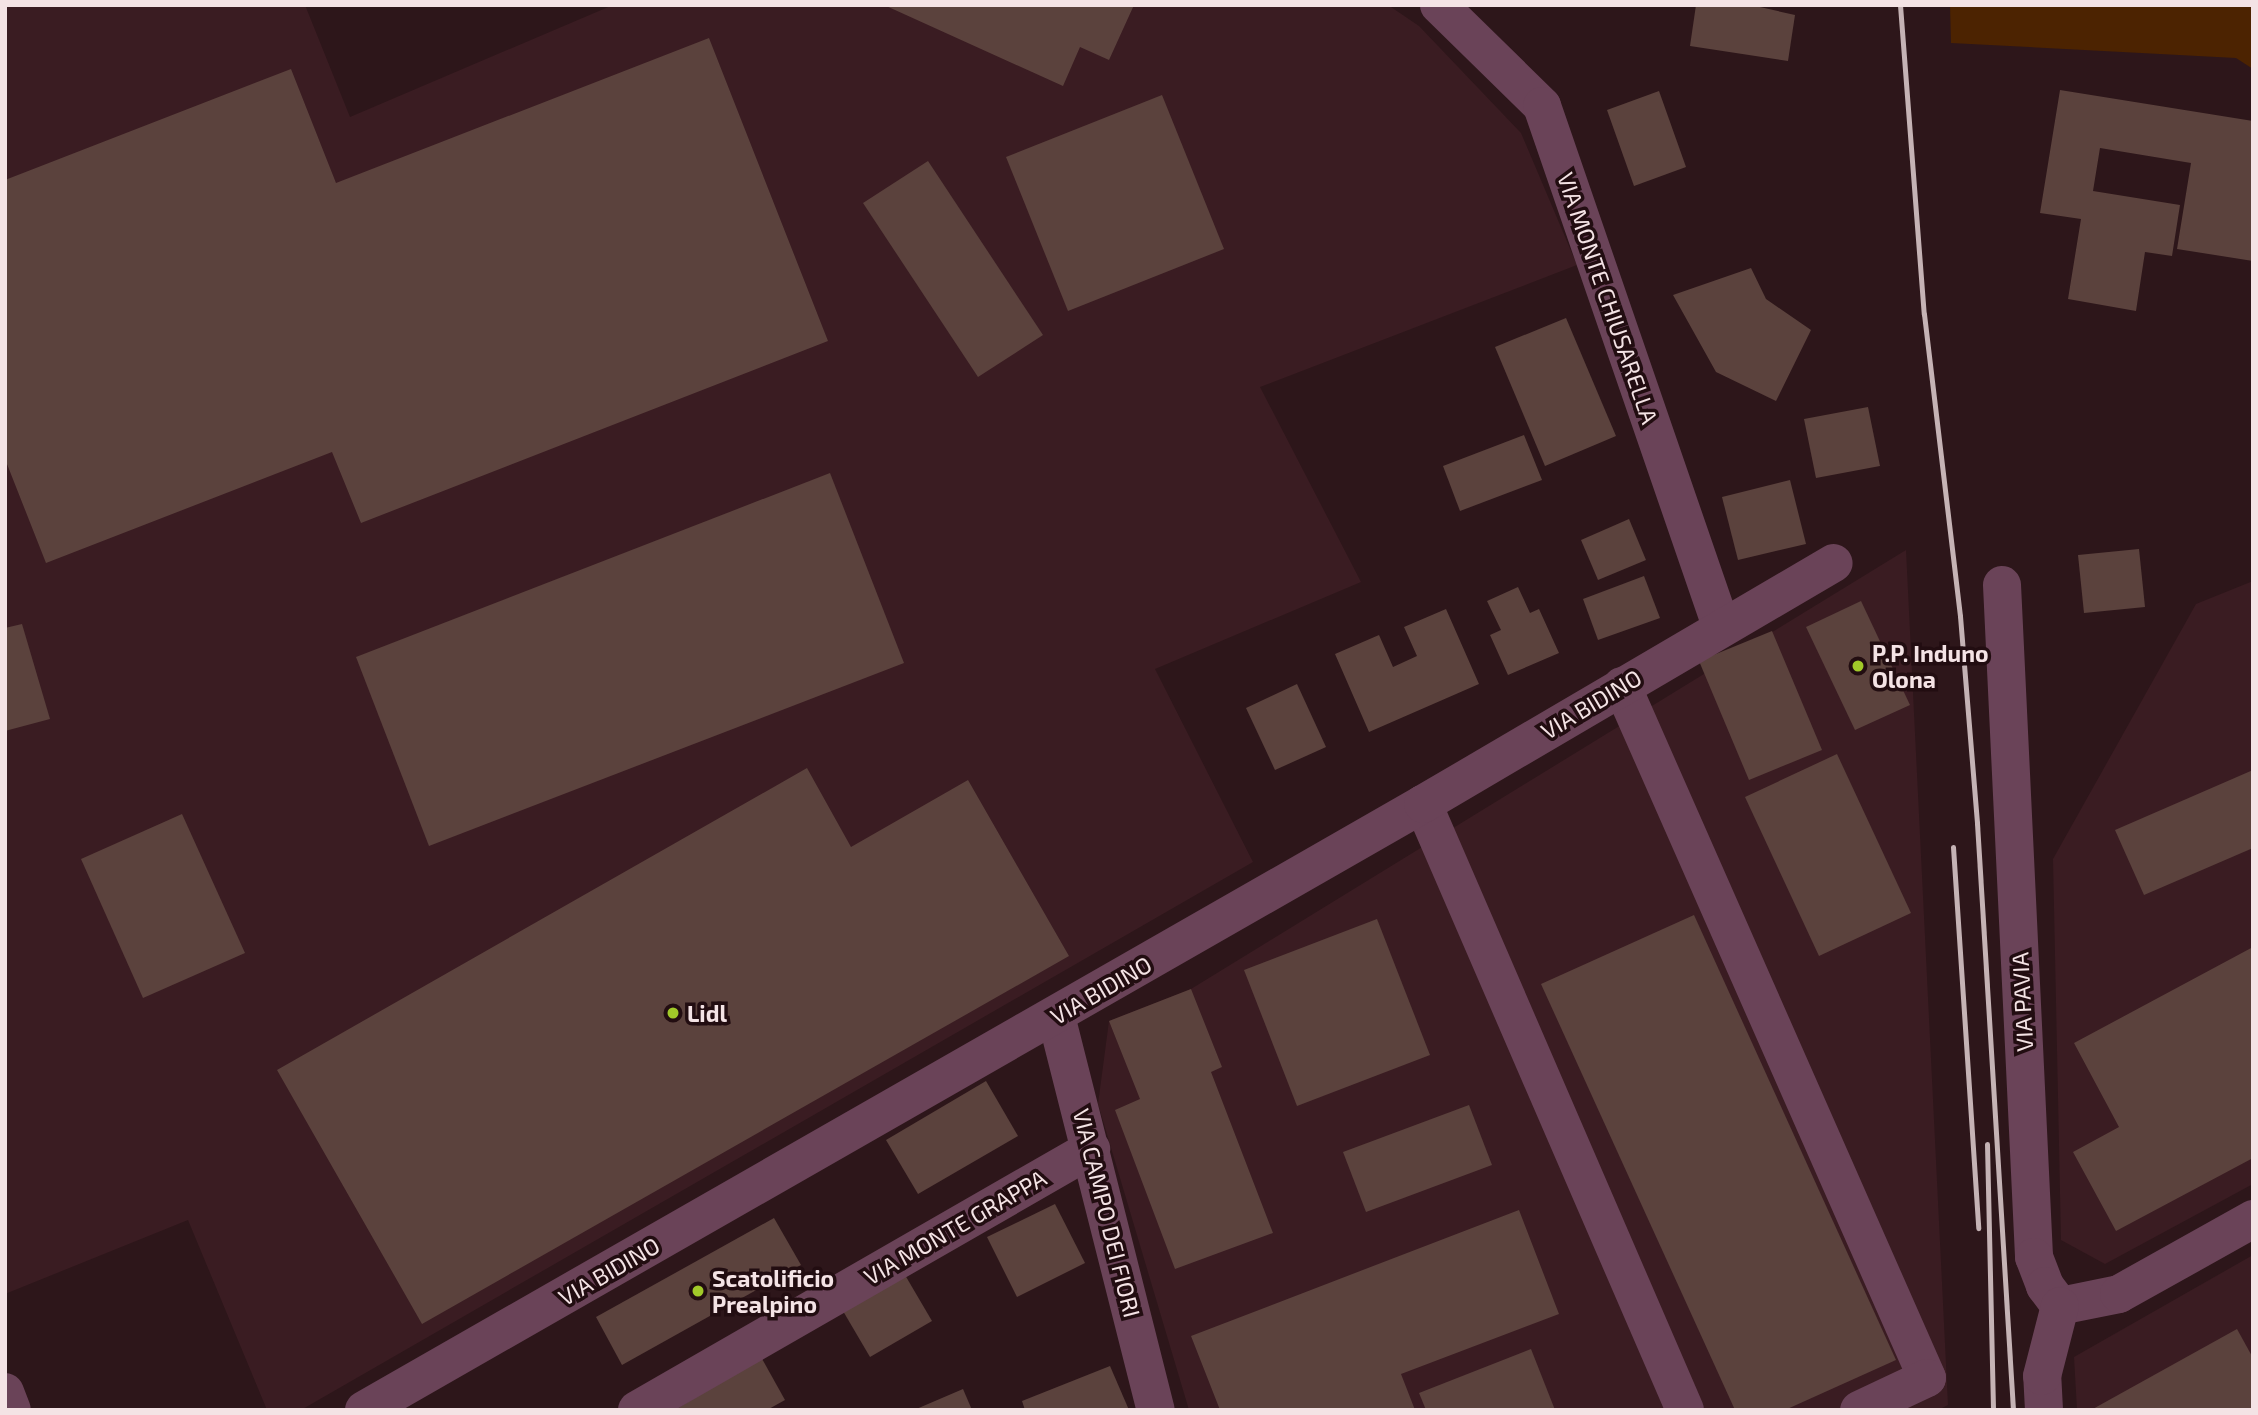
<!DOCTYPE html>
<html>
<head>
<meta charset="utf-8">
<style>
  body { margin:0 }
  #map { position:relative; width:2258px; height:1415px; overflow:hidden; background:#2d161a; font-family:"Exo 2",sans-serif }
  div>[style] { position:absolute }
  .built>* { inset:0; background:#3a1c22 }
  .green>* { inset:0; background:#4c2301 }
  .building>* { inset:0; background:#5b423d }
  .minor>* { height:38px; margin:-19px; padding:0 19px; transform-origin:19px; border-radius:19px; background:#6a4358 }
  .rail>* { height:5px; margin:-2.5px; padding:0 2.5px; transform-origin:2.5px; border-radius:2.5px; background:#c5b3b5 }
  .dots>* { width:19px; height:19px; translate:-50% -50%; box-sizing:border-box; border:4px solid #220d11; border-radius:50% }
  span { translate:-50% -50%; white-space:nowrap; text-align:center; line-height:1.15; -webkit-text-stroke:7px #220d11; paint-order:stroke }
  .street-label { font-size:23px; color:#f4e3e5 }
  .poi-label { font-size:23px; color:#f4e3e5; font-weight:700 }
  .left { translate:0 -50%; text-align:left }
  .frame { position:absolute; inset:0; border:7px solid #f4e3e5; pointer-events:none }
</style>
</head>
<body>
<div id="map">
  <div class="built">
    <div style="clip-path:polygon(5px 5px,305px 5px,350px 117px,613px 5px,1388px 5px,1419px 26px,1521px 133px,1577px 265px,1260px 387px,1361px 582px,1155px 669px,1253px 862px,301px 1410px,267px 1410px,188px 1220px,5px 1294px)"></div>
    <div style="clip-path:polygon(1906px 550px,1948px 1405px,1938px 1410px,1189px 1410px,1098px 1104px,1109px 1021px,1191px 989px)"></div>
    <div style="clip-path:polygon(2253px 581px,2253px 1184px,2105px 1264px,2061px 1240px,2053px 859px,2196px 604px)"></div>
    <div style="clip-path:polygon(2253px 1255px,2253px 1410px,2077px 1410px,2074px 1357px)"></div>
  </div>
  <div class="green">
    <div style="clip-path:polygon(1950px 5px,2253px 5px,2253px 69px,2236px 58px,1951px 43px)"></div>
  </div>
  <div class="building">
    <div style="clip-path:polygon(884px 5px,1134px 5px,1109px 60px,1080px 47px,1063px 86px)"></div>
    <div style="clip-path:polygon(1696px 5px,1751px 5px,1795px 15px,1788px 61px,1690px 46px)"></div>
    <div style="clip-path:polygon(709px 38px,828px 341px,361px 523px,332px 452px,46px 563px,5px 459px,5px 180px,291px 69px,336px 183px)"></div>
    <div style="clip-path:polygon(2060px 90px,2253px 121px,2253px 261px,2177px 249px,2191px 163px,2100px 148px,2093px 191px,2180px 205px,2172px 256px,2145px 252px,2136px 311px,2068px 299px,2081px 219px,2040px 213px)"></div>
    <div style="clip-path:polygon(1659px 91px,1686px 167px,1634px 186px,1607px 110px)"></div>
    <div style="clip-path:polygon(1162px 95px,1224px 249px,1068px 311px,1006px 157px)"></div>
    <div style="clip-path:polygon(928px 161px,1043px 335px,978px 377px,863px 203px)"></div>
    <div style="clip-path:polygon(1751px 268px,1766px 299px,1811px 330px,1776px 401px,1716px 372px,1673px 295px)"></div>
    <div style="clip-path:polygon(1566px 318px,1616px 436px,1545px 466px,1495px 347px)"></div>
    <div style="clip-path:polygon(1868px 407px,1880px 466px,1816px 478px,1804px 419px)"></div>
    <div style="clip-path:polygon(1524px 435px,1542px 480px,1460px 511px,1443px 466px)"></div>
    <div style="clip-path:polygon(830px 473px,904px 663px,429px 846px,356px 657px)"></div>
    <div style="clip-path:polygon(1790px 480px,1806px 544px,1738px 560px,1722px 497px)"></div>
    <div style="clip-path:polygon(1629px 519px,1646px 560px,1598px 580px,1581px 540px)"></div>
    <div style="clip-path:polygon(2139px 549px,2145px 607px,2084px 613px,2078px 555px)"></div>
    <div style="clip-path:polygon(1644px 576px,1660px 618px,1598px 640px,1583px 599px)"></div>
    <div style="clip-path:polygon(1518px 587px,1530px 613px,1539px 609px,1559px 653px,1508px 675px,1490px 635px,1501px 630px,1487px 601px)"></div>
    <div style="clip-path:polygon(1861px 601px,1910px 705px,1855px 730px,1806px 627px)"></div>
    <div style="clip-path:polygon(1446px 609px,1479px 684px,1369px 732px,1335px 654px,1379px 635px,1393px 667px,1417px 656px,1404px 627px)"></div>
    <div style="clip-path:polygon(22px 624px,50px 719px,5px 731px,5px 628px)"></div>
    <div style="clip-path:polygon(1772px 631px,1822px 750px,1749px 780px,1699px 661px)"></div>
    <div style="clip-path:polygon(1297px 684px,1326px 747px,1275px 770px,1246px 708px)"></div>
    <div style="clip-path:polygon(1837px 754px,1911px 913px,1819px 956px,1745px 797px)"></div>
    <div style="clip-path:polygon(807px 768px,851px 847px,968px 780px,1069px 956px,422px 1324px,277px 1070px)"></div>
    <div style="clip-path:polygon(2253px 770px,2253px 848px,2144px 895px,2115px 830px)"></div>
    <div style="clip-path:polygon(182px 814px,245px 953px,143px 998px,81px 859px)"></div>
    <div style="clip-path:polygon(1694px 915px,1896px 1360px,1785px 1410px,1735px 1410px,1541px 984px)"></div>
    <div style="clip-path:polygon(1377px 919px,1430px 1055px,1297px 1106px,1244px 970px)"></div>
    <div style="clip-path:polygon(2253px 947px,2253px 1158px,2116px 1231px,2073px 1152px,2119px 1127px,2074px 1043px)"></div>
    <div style="clip-path:polygon(1191px 989px,1222px 1067px,1211px 1072px,1273px 1233px,1175px 1269px,1115px 1110px,1140px 1099px,1109px 1021px)"></div>
    <div style="clip-path:polygon(986px 1081px,1018px 1136px,918px 1194px,886px 1140px)"></div>
    <div style="clip-path:polygon(1469px 1105px,1492px 1165px,1366px 1212px,1343px 1152px)"></div>
    <div style="clip-path:polygon(1055px 1204px,1085px 1263px,1017px 1297px,987px 1237px)"></div>
    <div style="clip-path:polygon(1519px 1210px,1559px 1314px,1401px 1374px,1415px 1410px,1220px 1410px,1191px 1336px)"></div>
    <div style="clip-path:polygon(774px 1218px,801px 1265px,622px 1365px,596px 1317px)"></div>
    <div style="clip-path:polygon(905px 1275px,932px 1321px,870px 1357px,843px 1311px)"></div>
    <div style="clip-path:polygon(2237px 1329px,2253px 1358px,2253px 1410px,2091px 1410px)"></div>
    <div style="clip-path:polygon(1531px 1349px,1555px 1410px,1426px 1410px,1419px 1393px)"></div>
    <div style="clip-path:polygon(761px 1357px,785px 1400px,767px 1410px,675px 1410px)"></div>
    <div style="clip-path:polygon(1110px 1366px,1129px 1410px,1025px 1410px,1022px 1401px)"></div>
    <div style="clip-path:polygon(963px 1389px,972px 1410px,914px 1410px)"></div>
  </div>
  <div class="minor">
    <div style="left:1439px;top:5px;width:144px;rotate:44.4deg"></div>
    <div style="left:1542px;top:106px;width:550px;rotate:71deg"></div>
    <div style="left:2002px;top:585px;width:673px;rotate:87.27deg"></div>
    <div style="left:2034px;top:1257px;width:31px;rotate:69deg"></div>
    <div style="left:2045px;top:1286px;width:25px;rotate:53deg"></div>
    <div style="left:1622px;top:686px;width:756px;rotate:66.21deg"></div>
    <div style="left:1927px;top:1378px;width:75px;rotate:154.8deg"></div>
    <div style="left:1423px;top:804px;width:660px;rotate:66.62deg"></div>
    <div style="left:1056px;top:1016px;width:406px;rotate:75.8deg"></div>
    <div style="left:2060px;top:1306px;width:60px;rotate:-11.5deg"></div>
    <div style="left:2119px;top:1294px;width:154px;rotate:-29.2deg"></div>
    <div style="left:5px;top:1392px;width:19px;rotate:69deg"></div>
    <div style="left:364px;top:1410px;width:1220px;rotate:-29.78deg"></div>
    <div style="left:1423px;top:804px;width:476px;rotate:-30.4deg"></div>
    <div style="left:637px;top:1410px;width:524px;rotate:-29.89deg"></div>
    <div style="left:2044px;top:1410px;width:34px;rotate:-93deg"></div>
    <div style="left:2042px;top:1376px;width:72px;rotate:-75.6deg"></div>
  </div>
  <div class="rail">
    <div style="left:1900px;top:5px;width:310px;rotate:85.6deg"></div>
    <div style="left:1924px;top:314px;width:304px;rotate:83.2deg"></div>
    <div style="left:1960px;top:616px;width:208px;rotate:85.3deg"></div>
    <div style="left:1977px;top:823px;width:588px;rotate:86.49deg"></div>
    <div style="left:1953px;top:847px;width:382px;rotate:86.2deg"></div>
    <div style="left:1987px;top:1144px;width:266px;rotate:88.7deg"></div>
  </div>
  <div class="dots">
    <div style="left:1858px;top:666px;background:#a1c929"></div>
    <div style="left:673px;top:1013px;background:#a1c929"></div>
    <div style="left:698px;top:1291px;background:#a1c929"></div>
  </div>
  <div class="street-label">
    <span style="left:1608px;top:298px;rotate:71deg">VIA MONTE CHIUSARELLA</span>
    <span style="left:1591px;top:704px;rotate:-31deg">VIA BIDINO</span>
    <span style="left:1101px;top:990px;rotate:-30deg">VIA BIDINO</span>
    <span style="left:2022px;top:1002px;rotate:-93deg">VIA PAVIA</span>
    <span style="left:1107px;top:1213px;rotate:76deg">VIA CAMPO DEI FIORI</span>
    <span style="left:955px;top:1227px;rotate:-30deg">VIA MONTE GRAPPA</span>
    <span style="left:609px;top:1271px;rotate:-30deg">VIA BIDINO</span>
  </div>
  <div class="poi-label">
    <span class="left" style="left:1872px;top:666px">P.P. Induno<br>Olona</span>
    <span class="left" style="left:687px;top:1013px">Lidl</span>
    <span class="left" style="left:712px;top:1291px">Scatolificio<br>Prealpino</span>
  </div>
  <div class="frame"></div>
</div>
</body>
</html>
